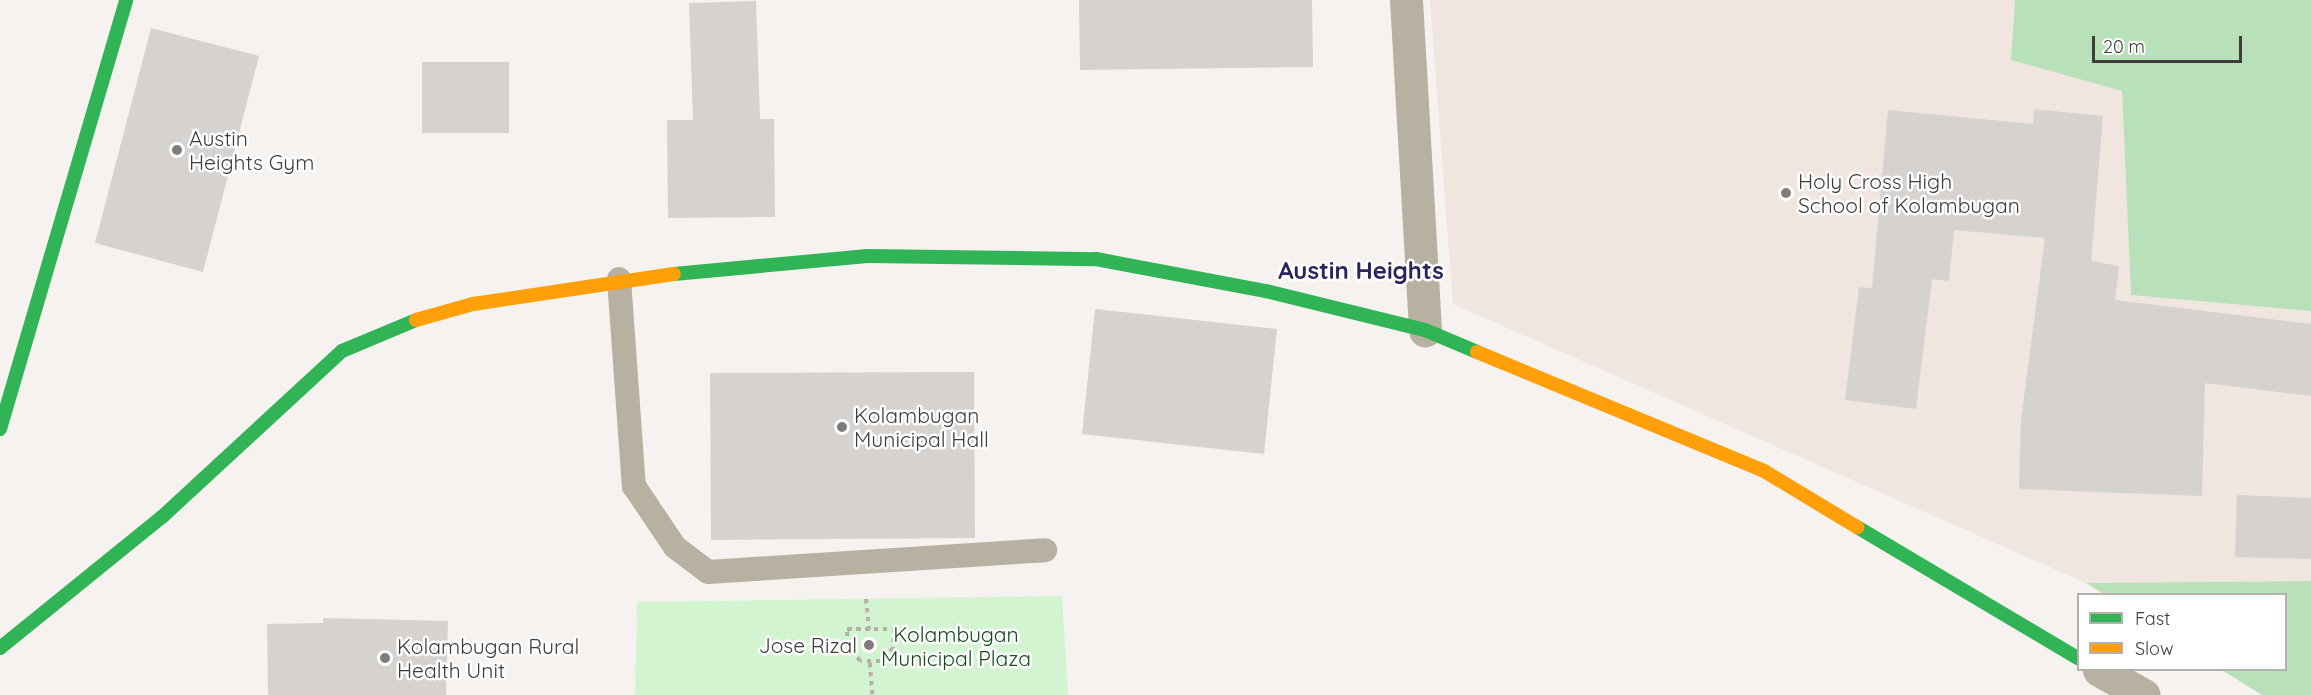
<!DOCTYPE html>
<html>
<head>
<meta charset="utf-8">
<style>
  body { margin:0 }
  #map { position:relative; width:2311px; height:695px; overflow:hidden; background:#f6f2ef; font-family:Quicksand,sans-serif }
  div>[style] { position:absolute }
  .built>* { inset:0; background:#f0e5df }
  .green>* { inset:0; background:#d2f4d1 }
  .forest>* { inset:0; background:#b8e0b9 }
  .building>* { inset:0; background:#d5d2cf }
  .path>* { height:4px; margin-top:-2px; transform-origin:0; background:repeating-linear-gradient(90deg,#b5b1a7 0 4.5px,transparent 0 9px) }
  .lane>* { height:24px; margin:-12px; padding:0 12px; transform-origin:12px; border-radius:12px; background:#b8b1a2 }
  .street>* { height:33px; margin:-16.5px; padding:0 16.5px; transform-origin:16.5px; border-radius:16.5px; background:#b8b1a2 }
  .fast>* { height:14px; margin:-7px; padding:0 7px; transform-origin:7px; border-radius:7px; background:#30b455 }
  .slow>* { height:14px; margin:-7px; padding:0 7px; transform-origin:7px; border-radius:7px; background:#ff9f0a }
  .dots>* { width:16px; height:16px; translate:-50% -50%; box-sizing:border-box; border:3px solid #fff; border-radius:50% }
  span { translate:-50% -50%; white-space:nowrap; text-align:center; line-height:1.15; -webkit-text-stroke:5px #fff; paint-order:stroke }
  .poi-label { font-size:21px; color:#3f3c3a }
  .left { translate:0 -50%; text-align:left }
  .right { translate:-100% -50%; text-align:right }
  .park-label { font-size:21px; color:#14491d }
  .quarter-label { font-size:24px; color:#2f225d; font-weight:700 }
  .legend { position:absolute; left:2077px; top:593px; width:210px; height:78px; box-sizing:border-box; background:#fff; border:2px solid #b2b1b0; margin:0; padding:8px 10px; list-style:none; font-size:18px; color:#3f3c3a }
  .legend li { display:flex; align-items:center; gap:12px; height:30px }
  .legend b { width:30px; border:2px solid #b2b1b0 }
  .scale { position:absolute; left:2092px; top:36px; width:150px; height:27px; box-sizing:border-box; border:3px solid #3f3c3a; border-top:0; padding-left:8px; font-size:18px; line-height:21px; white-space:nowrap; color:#3f3c3a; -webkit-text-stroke:4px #fff; paint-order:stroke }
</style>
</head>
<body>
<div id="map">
  <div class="built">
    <div style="clip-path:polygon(1430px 0,2015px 0,2011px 60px,2122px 91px,2131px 295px,2311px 311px,2311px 581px,2086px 583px,1453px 304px)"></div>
  </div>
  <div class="green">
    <div style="clip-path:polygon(1062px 596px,1068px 695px,635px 695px,637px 602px)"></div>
  </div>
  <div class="forest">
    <div style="clip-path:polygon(2015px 0,2311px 0,2311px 311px,2131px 295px,2122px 91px,2011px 60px)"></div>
    <div style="clip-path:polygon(2311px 581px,2311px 695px,2262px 695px,2222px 670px,2286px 670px,2286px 594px,2104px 594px,2086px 583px)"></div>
  </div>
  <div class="building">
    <div style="clip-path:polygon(1079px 0,1312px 0,1313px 67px,1080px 70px)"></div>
    <div style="clip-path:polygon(756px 1px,760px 119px,774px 119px,775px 217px,668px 218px,667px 120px,693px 120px,689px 3px)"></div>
    <div style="clip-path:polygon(151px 28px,259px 56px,203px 272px,95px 243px)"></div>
    <div style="clip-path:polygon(422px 62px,509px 62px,509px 133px,422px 133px)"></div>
    <div style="clip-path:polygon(2034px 109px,2103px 116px,2091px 261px,2119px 266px,2115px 300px,2311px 324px,2311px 396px,2205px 383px,2202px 496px,2019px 489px,2021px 420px,2045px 238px,1954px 230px,1949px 281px,1932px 279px,1916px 409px,1845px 400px,1859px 287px,1872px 288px,1888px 110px,2033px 124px)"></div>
    <div style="clip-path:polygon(1095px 309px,1277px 329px,1264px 454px,1082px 434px)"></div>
    <div style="clip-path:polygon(974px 372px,975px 538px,711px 540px,710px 373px)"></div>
    <div style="clip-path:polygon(2237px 495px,2311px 498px,2311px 559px,2235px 557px)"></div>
    <div style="clip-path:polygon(323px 618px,448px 621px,446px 695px,268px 695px,267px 624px,323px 623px)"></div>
  </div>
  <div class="path">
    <div style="left:866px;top:599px;width:30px;rotate:84deg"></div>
    <div style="left:847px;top:629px;width:47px"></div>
    <div style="left:894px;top:629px;width:19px;rotate:93deg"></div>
    <div style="left:893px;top:648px;width:18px;rotate:135deg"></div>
    <div style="left:880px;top:661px;width:20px;rotate:180deg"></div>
    <div style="left:860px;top:661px;width:20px;rotate:-127deg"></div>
    <div style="left:848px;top:645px;width:16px;rotate:-94deg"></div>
    <div style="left:870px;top:663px;width:32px;rotate:86deg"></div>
  </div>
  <div class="lane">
    <div style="left:619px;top:279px;width:208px;rotate:85.9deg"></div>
    <div style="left:634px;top:486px;width:73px;rotate:56.1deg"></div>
    <div style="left:675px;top:547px;width:41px;rotate:37.1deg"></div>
    <div style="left:708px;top:572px;width:338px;rotate:-3.7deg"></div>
  </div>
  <div class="street">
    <div style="left:1406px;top:0;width:331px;rotate:86.7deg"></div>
    <div style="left:2099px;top:670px;width:51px;rotate:29.1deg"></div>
  </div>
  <div class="fast">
    <div style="left:674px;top:274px;width:194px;rotate:-5.3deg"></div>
    <div style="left:867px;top:256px;width:229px;rotate:0.8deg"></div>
    <div style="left:1096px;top:259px;width:173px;rotate:10.7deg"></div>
    <div style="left:1266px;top:291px;width:164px;rotate:13.8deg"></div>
    <div style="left:1425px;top:330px;width:56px;rotate:22.9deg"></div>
    <div style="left:0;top:429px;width:447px;rotate:-73.6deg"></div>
    <div style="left:1857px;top:527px;width:257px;rotate:30.7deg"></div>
    <div style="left:0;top:648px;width:208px;rotate:-39deg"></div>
    <div style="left:162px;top:517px;width:245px;rotate:-42.7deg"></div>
    <div style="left:342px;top:351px;width:80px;rotate:-22.7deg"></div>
  </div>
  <div class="slow">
    <div style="left:416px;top:320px;width:59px;rotate:-15.7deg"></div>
    <div style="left:473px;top:304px;width:203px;rotate:-8.5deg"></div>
    <div style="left:1477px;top:352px;width:311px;rotate:22.5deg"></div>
    <div style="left:1764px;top:471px;width:109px;rotate:31.1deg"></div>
  </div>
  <div class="dots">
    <div style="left:177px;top:150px;background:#7f7c79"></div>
    <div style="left:1786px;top:193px;background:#7f7c79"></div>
    <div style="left:842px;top:427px;background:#7f7c79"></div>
    <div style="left:869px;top:645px;background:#7f7c79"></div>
    <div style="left:385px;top:658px;background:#7f7c79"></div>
  </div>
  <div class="poi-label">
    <span class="left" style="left:189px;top:150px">Austin<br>Heights Gym</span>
    <span class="left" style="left:1798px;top:193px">Holy Cross High<br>School of Kolambugan</span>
    <span class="left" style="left:854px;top:427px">Kolambugan<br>Municipal Hall</span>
    <span class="right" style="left:857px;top:645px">Jose Rizal</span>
    <span class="left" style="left:397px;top:658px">Kolambugan Rural<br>Health Unit</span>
  </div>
  <div class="park-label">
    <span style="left:956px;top:646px">Kolambugan<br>Municipal Plaza</span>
  </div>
  <div class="quarter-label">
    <span style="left:1361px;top:271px">Austin Heights</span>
  </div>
  <ul class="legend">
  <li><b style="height:8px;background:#30b455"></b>Fast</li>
  <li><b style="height:8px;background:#ff9f0a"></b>Slow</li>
  </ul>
  <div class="scale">20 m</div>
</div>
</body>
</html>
